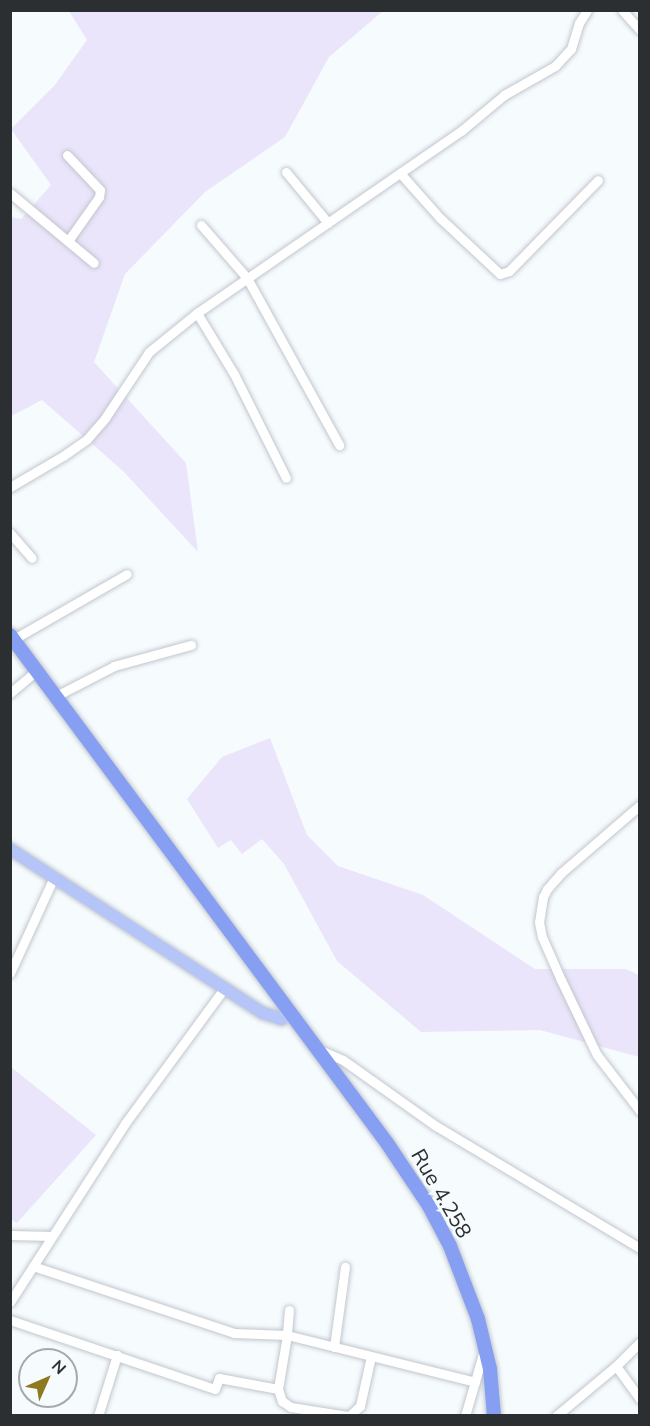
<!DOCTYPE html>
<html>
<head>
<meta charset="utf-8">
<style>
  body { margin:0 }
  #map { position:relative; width:650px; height:1426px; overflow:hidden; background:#f6fbfe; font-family:Mulish,sans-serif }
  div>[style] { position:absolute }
  .green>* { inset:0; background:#ebe5fb }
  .roads { filter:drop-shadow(0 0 2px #c0c7cd) drop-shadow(0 0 2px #c0c7cd) }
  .minor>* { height:9px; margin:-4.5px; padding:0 4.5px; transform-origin:4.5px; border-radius:4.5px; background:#fff }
  .major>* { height:12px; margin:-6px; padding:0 6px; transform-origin:6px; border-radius:6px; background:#b6c5f8 }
  .highway>* { height:14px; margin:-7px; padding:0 7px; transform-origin:7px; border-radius:7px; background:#869ff3 }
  span { translate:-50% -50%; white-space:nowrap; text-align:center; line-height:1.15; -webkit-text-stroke:6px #f6fbfe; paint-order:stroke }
  .street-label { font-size:21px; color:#2c2f31 }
  .frame { position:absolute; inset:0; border:12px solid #2c2f31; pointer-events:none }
  .north { position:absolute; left:18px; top:1348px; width:60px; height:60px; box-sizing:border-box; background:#f6fbfe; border:2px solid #a5a9ac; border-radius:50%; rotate:45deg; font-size:16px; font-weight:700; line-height:24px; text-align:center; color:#2c2f31 }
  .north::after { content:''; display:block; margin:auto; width:21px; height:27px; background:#8d7a20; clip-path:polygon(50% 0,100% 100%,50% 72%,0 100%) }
</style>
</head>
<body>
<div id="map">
  <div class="green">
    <div style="clip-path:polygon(69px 11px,383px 11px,329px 57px,285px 137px,205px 192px,125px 274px,94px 362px,186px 463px,198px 552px,123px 471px,42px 400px,11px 416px,11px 217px,21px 219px,51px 185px,11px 129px,54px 86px,87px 40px)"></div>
    <div style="clip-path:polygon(270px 738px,307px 835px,338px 866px,423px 895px,535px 969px,626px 969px,639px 975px,639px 1057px,540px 1030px,421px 1032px,337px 961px,284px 864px,262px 839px,242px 854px,231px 840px,218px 848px,187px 799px,222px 757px)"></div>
    <div style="clip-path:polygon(11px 1067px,96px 1135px,17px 1223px,10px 1219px)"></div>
  </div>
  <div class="roads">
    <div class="minor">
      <div style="left:622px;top:10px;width:27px;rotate:48deg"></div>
      <div style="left:67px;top:155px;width:48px;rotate:46.7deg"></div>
      <div style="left:100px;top:190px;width:7px;rotate:98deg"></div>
      <div style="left:99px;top:197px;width:54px;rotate:125.2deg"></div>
      <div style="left:286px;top:172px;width:66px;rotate:50.5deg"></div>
      <div style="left:400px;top:173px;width:60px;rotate:48.4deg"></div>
      <div style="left:440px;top:218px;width:82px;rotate:43deg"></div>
      <div style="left:500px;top:274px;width:9px;rotate:-18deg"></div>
      <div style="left:509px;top:271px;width:127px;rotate:-45.6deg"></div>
      <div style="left:10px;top:193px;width:109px;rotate:39.8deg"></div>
      <div style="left:201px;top:225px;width:70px;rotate:49deg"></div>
      <div style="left:247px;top:278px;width:191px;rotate:61.1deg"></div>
      <div style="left:197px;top:313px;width:71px;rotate:58.8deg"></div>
      <div style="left:234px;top:374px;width:116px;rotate:63.4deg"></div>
      <div style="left:10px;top:487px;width:61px;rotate:-30.3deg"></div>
      <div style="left:63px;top:456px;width:29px;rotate:-35deg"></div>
      <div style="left:87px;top:439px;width:28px;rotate:-49deg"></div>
      <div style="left:105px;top:418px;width:79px;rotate:-56.3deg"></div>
      <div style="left:149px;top:352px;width:62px;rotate:-39.1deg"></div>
      <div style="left:197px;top:313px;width:321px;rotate:-34.6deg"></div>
      <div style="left:461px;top:131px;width:56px;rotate:-39.9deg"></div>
      <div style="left:504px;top:95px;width:59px;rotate:-29.6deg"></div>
      <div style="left:555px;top:66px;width:23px;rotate:-47deg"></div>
      <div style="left:571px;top:49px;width:27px;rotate:-73deg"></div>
      <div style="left:579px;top:23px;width:15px;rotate:-58deg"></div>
      <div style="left:10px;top:533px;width:33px;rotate:49deg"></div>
      <div style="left:14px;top:639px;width:130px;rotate:-29.9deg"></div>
      <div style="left:10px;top:693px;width:34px;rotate:-40deg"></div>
      <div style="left:56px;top:696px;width:65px;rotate:-27.3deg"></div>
      <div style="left:114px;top:666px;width:80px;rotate:-15.3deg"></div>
      <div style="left:640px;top:805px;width:104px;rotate:139.3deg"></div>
      <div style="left:561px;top:873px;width:21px;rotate:131deg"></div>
      <div style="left:547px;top:889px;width:9px;rotate:117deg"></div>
      <div style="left:543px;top:897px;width:25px;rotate:99deg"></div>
      <div style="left:539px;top:922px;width:15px;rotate:79deg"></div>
      <div style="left:542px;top:937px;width:47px;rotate:66.2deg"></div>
      <div style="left:561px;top:980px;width:83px;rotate:64.4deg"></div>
      <div style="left:597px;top:1055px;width:71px;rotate:52.5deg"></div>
      <div style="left:10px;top:973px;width:106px;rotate:-65.4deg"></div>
      <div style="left:318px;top:1049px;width:27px;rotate:24deg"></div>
      <div style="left:343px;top:1060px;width:114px;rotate:35.4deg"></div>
      <div style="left:436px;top:1126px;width:238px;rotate:30.9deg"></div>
      <div style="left:10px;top:1235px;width:42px;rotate:1.4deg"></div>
      <div style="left:33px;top:1266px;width:212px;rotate:18.4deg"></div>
      <div style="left:234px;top:1333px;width:53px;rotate:2.2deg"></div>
      <div style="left:287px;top:1335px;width:194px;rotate:14deg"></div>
      <div style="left:10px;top:1302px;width:214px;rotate:-57.2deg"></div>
      <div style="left:126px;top:1122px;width:167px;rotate:-53.7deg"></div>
      <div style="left:289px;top:1310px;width:25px;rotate:95deg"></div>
      <div style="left:287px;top:1335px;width:55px;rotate:99.5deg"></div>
      <div style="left:278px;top:1389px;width:13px;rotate:72deg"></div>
      <div style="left:282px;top:1401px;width:11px;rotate:34deg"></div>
      <div style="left:291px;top:1407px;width:57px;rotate:9.1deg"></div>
      <div style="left:10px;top:1320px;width:216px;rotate:18.6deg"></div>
      <div style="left:215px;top:1389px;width:12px;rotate:-70deg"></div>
      <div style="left:219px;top:1378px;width:60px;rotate:10.6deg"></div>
      <div style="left:334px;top:1347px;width:81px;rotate:-82.2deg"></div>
      <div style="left:616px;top:1366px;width:41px;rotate:54deg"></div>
      <div style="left:98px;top:1416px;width:64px;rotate:-72.7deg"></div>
      <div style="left:349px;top:1416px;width:15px;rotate:-42deg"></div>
      <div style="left:360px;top:1406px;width:51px;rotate:-77.6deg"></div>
      <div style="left:465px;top:1416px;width:69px;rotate:-73.9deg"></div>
      <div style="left:556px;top:1416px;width:78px;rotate:-39.8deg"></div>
      <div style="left:616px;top:1366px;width:34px;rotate:-45deg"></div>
    </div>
    <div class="major">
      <div style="left:10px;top:849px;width:302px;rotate:33deg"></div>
      <div style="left:263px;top:1013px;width:20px;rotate:18deg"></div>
    </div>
    <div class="highway">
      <div style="left:10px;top:635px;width:633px;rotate:53.42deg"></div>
      <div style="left:387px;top:1143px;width:76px;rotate:56.3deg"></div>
      <div style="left:429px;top:1206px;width:45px;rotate:62.3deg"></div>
      <div style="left:450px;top:1246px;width:78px;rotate:69deg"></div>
      <div style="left:478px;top:1319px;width:51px;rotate:76.5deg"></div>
      <div style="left:490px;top:1369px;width:47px;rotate:85.1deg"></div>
    </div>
  </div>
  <div class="street-label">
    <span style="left:442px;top:1193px;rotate:60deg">Rue 4.258</span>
  </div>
  <div class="frame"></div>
  <div class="north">N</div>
</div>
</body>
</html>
